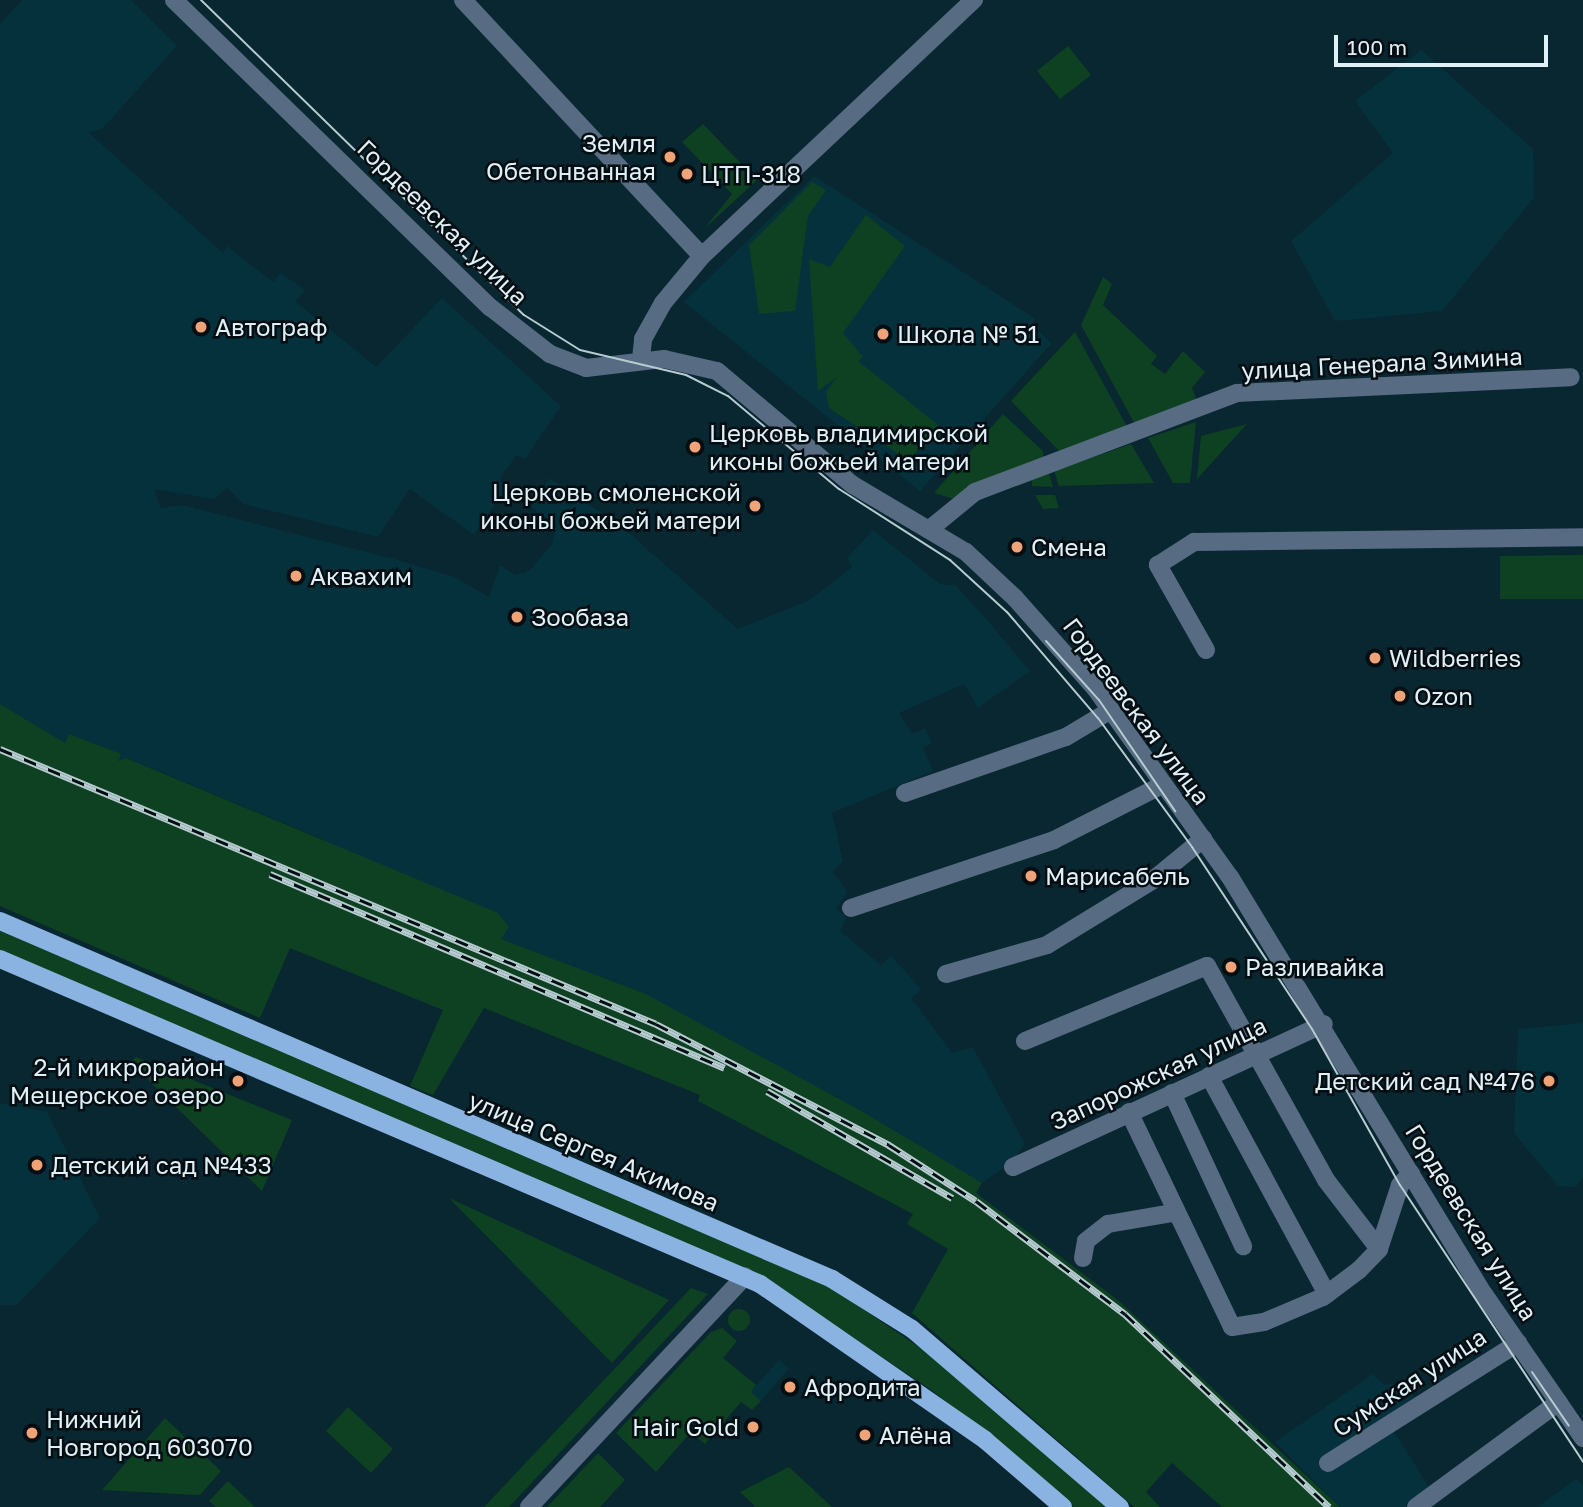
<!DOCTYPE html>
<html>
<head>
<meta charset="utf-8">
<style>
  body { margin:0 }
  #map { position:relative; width:1583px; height:1507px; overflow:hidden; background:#082730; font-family:"Golos Text",sans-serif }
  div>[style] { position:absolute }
  .built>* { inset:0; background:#05313c }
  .green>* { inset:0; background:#0e4121 }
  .round { border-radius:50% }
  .minor>* { height:18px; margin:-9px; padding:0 9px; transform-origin:9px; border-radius:9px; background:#576b82 }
  .major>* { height:18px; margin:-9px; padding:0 9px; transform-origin:9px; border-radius:9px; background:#8ab3e2 }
  .tram>* { height:2px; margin:-1px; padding:0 1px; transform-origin:1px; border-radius:1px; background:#b7cbd1 }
  .rail>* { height:7px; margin-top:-3.5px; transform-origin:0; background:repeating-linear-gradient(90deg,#040e12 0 13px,#b7cbd1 0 26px); box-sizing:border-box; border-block:2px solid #b7cbd1 }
  .dots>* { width:19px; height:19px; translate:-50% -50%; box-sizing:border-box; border:4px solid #040e12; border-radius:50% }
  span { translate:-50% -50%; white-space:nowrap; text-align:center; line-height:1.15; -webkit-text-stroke:5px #040e12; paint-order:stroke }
  .poi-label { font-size:24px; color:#dff0f6 }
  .right { translate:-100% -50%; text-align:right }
  .left { translate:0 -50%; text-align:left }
  .street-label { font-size:24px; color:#dff0f6 }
  .scale { position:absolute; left:1334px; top:35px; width:214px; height:32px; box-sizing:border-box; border:4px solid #dff0f6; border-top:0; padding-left:9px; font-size:21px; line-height:24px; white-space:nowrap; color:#dff0f6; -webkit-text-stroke:5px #040e12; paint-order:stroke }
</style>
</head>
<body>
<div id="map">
  <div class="built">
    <div style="clip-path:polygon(22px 0,131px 0,177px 46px,102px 129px,88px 132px,223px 253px,227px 246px,273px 282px,281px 273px,305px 290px,295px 301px,376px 367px,442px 298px,561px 406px,525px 459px,517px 455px,504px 472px,500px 480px,506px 488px,474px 535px,410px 489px,378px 537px,243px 504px,227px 488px,214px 499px,154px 489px,161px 508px,183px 505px,394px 559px,455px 577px,489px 597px,500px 565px,515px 575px,529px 571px,552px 544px,556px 525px,531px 507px,549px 478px,620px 525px,738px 629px,810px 600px,852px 567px,847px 558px,873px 530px,940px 584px,955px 585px,981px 613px,1030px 671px,978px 708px,964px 684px,899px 713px,912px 734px,925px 728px,932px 743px,923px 748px,933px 771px,832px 813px,843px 861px,833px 872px,847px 891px,836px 909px,847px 917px,840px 931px,881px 965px,891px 956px,921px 989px,911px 998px,952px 1053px,973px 1047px,1025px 1144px,1012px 1162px,982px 1183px,646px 994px,500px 939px,320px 838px,127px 758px,118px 761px,120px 754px,69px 734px,65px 743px,0 704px,0 24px)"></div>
    <div style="clip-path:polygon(1421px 50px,1533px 149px,1534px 198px,1442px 311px,1335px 321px,1291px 241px,1393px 153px,1355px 101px)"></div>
    <div style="clip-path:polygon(814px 176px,1036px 319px,1031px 325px,1052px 343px,920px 491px,684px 302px)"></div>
    <div style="clip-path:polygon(1583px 1023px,1583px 1177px,1576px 1187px,1558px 1186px,1514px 1133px,1518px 1029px)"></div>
    <div style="clip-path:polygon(0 1103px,47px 1112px,100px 1218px,17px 1305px,0 1305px)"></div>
    <div style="clip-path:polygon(779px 1360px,789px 1368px,761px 1401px,750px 1392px)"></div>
    <div style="clip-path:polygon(1373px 1374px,1385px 1385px,1403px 1382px,1416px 1398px,1394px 1432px,1430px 1488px,1406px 1507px,1340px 1507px,1275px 1442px)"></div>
    <div style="clip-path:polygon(1576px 1479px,1583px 1485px,1583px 1507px,1537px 1507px)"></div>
  </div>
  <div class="green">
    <div style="clip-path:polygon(1068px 46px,1091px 75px,1060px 99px,1037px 71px)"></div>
    <div style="clip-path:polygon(703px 124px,757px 180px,704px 229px,732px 194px,682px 142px)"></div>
    <div style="clip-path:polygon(812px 182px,826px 190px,808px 216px,795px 311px,759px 314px,749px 245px)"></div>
    <div style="clip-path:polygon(866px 215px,905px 246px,843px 333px,863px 357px,858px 361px,938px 425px,909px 461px,829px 408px,826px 392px,837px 377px,818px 391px,809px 259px,830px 267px)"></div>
    <div style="clip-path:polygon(1103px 277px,1112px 284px,1103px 305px,1157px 356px,1151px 364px,1165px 374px,1183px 351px,1205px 372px,1192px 388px,1198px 404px,1137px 428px,1081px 325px)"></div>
    <div style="clip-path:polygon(1075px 332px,1129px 430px,1063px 455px,1011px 401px)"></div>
    <div style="clip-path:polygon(1003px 414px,1043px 451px,1043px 461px,954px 499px,934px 493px)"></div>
    <div style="clip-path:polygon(1196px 422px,1190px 483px,1173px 483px,1148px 438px)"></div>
    <div style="clip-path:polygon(1247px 424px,1197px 479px,1201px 436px)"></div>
    <div style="clip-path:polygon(1131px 444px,1154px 483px,1059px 486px,1054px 471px)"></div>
    <div style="clip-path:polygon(1049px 473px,1053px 487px,1032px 486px,1032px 480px)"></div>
    <div style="clip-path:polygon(1035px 495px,1055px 495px,1059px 508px,1043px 509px)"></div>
    <div style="clip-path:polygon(1583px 555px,1583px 599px,1500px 599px,1500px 556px)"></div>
    <div style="clip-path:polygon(0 704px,65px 743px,69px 734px,121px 754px,118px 761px,126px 758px,498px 913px,509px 927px,501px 939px,646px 994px,863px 1112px,982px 1183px,976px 1193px,1119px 1301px,1340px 1507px,1222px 1507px,1172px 1463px,1146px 1492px,1160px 1507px,1134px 1507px,912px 1313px,948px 1249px,907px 1224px,913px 1214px,698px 1101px,700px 1095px,484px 1008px,433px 1095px,410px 1086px,443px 1010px,290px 948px,260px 1018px,0 906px)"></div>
    <div style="clip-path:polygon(0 931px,829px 1286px,960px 1375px,1107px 1507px,1074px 1507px,933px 1391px,761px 1276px,0 950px)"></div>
    <div style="clip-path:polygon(136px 1057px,292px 1120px,262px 1191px,130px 1062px)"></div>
    <div style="clip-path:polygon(449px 1198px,669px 1300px,612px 1363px)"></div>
    <div style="clip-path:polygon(691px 1288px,708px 1294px,509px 1507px,484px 1507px)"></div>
    <div class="round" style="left:728px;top:1309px;width:22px;height:22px"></div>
    <div style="clip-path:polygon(722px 1328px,737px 1341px,723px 1358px,756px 1385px,751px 1392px,761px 1401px,752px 1410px,741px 1402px,705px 1444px,691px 1432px,656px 1472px,616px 1433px,711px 1332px)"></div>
    <div style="clip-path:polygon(348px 1407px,393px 1449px,371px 1473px,326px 1431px)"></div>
    <div style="clip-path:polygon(165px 1418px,221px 1471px,200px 1495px,102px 1490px)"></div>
    <div style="clip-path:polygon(598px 1453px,625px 1480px,600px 1507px,547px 1507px)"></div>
    <div style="clip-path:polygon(789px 1467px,832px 1507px,756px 1507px,740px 1492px)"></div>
    <div style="clip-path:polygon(228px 1481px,255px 1507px,216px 1507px,209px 1501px)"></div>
  </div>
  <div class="minor">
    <div style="left:174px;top:0;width:441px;rotate:44.2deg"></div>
    <div style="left:490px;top:307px;width:76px;rotate:38.1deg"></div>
    <div style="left:550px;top:354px;width:39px;rotate:21deg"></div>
    <div style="left:586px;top:368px;width:79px;rotate:-6.6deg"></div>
    <div style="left:664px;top:359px;width:54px;rotate:12.8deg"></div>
    <div style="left:717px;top:371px;width:177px;rotate:40deg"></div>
    <div style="left:853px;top:485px;width:131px;rotate:30.7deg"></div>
    <div style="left:966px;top:552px;width:67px;rotate:43.2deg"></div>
    <div style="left:1015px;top:598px;width:120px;rotate:48.4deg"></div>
    <div style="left:1095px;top:688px;width:232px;rotate:54.5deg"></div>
    <div style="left:1230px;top:877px;width:488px;rotate:58.7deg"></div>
    <div style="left:1484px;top:1294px;width:175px;rotate:55.5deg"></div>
    <div style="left:463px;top:0;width:350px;rotate:47deg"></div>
    <div style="left:641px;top:359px;width:20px;rotate:-84deg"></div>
    <div style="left:643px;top:339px;width:41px;rotate:-60.9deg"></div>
    <div style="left:663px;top:303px;width:61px;rotate:-50.3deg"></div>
    <div style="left:702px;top:256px;width:374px;rotate:-43.3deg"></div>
    <div style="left:931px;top:528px;width:57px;rotate:-39.3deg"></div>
    <div style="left:975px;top:492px;width:280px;rotate:-20.7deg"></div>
    <div style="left:1237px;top:393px;width:334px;rotate:-2.7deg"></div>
    <div style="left:1206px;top:650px;width:98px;rotate:-119.5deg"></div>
    <div style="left:1158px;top:565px;width:43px;rotate:-32.6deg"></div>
    <div style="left:1194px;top:542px;width:389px;rotate:-0.7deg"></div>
    <div style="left:905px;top:793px;width:170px;rotate:-19.2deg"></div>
    <div style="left:1066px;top:737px;width:52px;rotate:-31deg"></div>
    <div style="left:851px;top:908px;width:214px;rotate:-18.5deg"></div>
    <div style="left:1054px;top:840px;width:123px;rotate:-27deg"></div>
    <div style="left:946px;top:974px;width:105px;rotate:-16deg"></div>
    <div style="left:1047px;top:945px;width:124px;rotate:-31.5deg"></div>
    <div style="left:1153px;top:880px;width:65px;rotate:-39.4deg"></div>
    <div style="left:1025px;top:1041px;width:197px;rotate:-22.4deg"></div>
    <div style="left:1207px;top:966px;width:245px;rotate:60.9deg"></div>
    <div style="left:1326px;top:1180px;width:87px;rotate:52.5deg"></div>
    <div style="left:1209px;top:1076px;width:248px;rotate:61.6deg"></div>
    <div style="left:1172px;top:1093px;width:169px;rotate:65.1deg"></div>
    <div style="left:1129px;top:1112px;width:238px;rotate:64.4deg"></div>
    <div style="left:1232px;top:1327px;width:32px;rotate:-9deg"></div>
    <div style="left:1264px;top:1322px;width:64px;rotate:-23deg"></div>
    <div style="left:1323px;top:1297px;width:45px;rotate:-36.9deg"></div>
    <div style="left:1359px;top:1270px;width:29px;rotate:-46deg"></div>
    <div style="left:1379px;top:1249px;width:67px;rotate:-71.8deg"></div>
    <div style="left:1400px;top:1185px;width:16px;rotate:-47deg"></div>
    <div style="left:1013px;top:1167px;width:342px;rotate:-24.7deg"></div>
    <div style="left:1083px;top:1258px;width:17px;rotate:-80deg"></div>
    <div style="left:1086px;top:1241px;width:28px;rotate:-38deg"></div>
    <div style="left:1108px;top:1224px;width:66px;rotate:-9.6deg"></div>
    <div style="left:1328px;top:1463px;width:225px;rotate:-32.3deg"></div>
    <div style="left:529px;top:1507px;width:316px;rotate:-46.9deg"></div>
    <div style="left:1416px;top:1507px;width:177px;rotate:-36.3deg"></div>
  </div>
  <div class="major">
    <div style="left:0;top:921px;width:906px;rotate:23.28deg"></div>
    <div style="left:832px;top:1279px;width:94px;rotate:32deg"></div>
    <div style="left:912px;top:1329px;width:274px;rotate:40.6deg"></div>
    <div style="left:0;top:959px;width:827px;rotate:23.15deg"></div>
    <div style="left:760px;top:1284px;width:274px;rotate:34.7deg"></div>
    <div style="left:985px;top:1440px;width:103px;rotate:40.7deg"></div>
  </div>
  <div class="tram">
    <div style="left:201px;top:0;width:451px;rotate:44.3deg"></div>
    <div style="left:524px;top:315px;width:66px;rotate:32deg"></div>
    <div style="left:580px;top:350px;width:109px;rotate:13.3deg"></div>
    <div style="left:686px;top:375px;width:47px;rotate:26.6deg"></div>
    <div style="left:728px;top:396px;width:145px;rotate:40deg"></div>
    <div style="left:839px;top:489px;width:132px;rotate:32.6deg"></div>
    <div style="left:950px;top:560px;width:77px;rotate:42.4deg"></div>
    <div style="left:1007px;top:612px;width:140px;rotate:49.4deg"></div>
    <div style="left:1098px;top:718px;width:160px;rotate:53.9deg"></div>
    <div style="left:1192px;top:847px;width:218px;rotate:56.6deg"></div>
    <div style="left:1312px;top:1029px;width:179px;rotate:60.6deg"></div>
    <div style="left:1400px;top:1185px;width:332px;rotate:56.5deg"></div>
    <div style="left:1046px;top:641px;width:79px;rotate:48.1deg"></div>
    <div style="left:1099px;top:700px;width:135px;rotate:55.6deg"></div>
    <div style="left:1532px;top:1372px;width:65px;rotate:55.6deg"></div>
  </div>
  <div class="rail">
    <div style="left:0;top:749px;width:711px;rotate:22.74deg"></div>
    <div style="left:656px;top:1024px;width:263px;rotate:27.4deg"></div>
    <div style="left:889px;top:1145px;width:103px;rotate:32.8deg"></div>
    <div style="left:976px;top:1201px;width:187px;rotate:37.2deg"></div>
    <div style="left:1125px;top:1314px;width:281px;rotate:43.4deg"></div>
    <div style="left:270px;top:874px;width:494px;rotate:23.1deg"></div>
    <div style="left:767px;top:1091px;width:214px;rotate:30deg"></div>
  </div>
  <div class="dots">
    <div style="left:670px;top:157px;background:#efa376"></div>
    <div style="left:687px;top:174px;background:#efa376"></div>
    <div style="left:201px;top:327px;background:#efa376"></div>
    <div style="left:883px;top:334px;background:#efa376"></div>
    <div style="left:695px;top:447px;background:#efa376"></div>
    <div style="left:755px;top:506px;background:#efa376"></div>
    <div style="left:1017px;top:547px;background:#efa376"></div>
    <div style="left:296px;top:576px;background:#efa376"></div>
    <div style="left:517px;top:617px;background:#efa376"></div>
    <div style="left:1375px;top:658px;background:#efa376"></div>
    <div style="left:1400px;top:696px;background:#efa376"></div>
    <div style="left:1031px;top:876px;background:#efa376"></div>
    <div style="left:1231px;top:967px;background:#efa376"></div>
    <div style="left:238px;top:1081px;background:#efa376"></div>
    <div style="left:1549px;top:1081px;background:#efa376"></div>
    <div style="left:37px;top:1165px;background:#efa376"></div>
    <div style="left:790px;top:1387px;background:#efa376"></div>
    <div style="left:753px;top:1427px;background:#efa376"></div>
    <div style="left:32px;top:1433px;background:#efa376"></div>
    <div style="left:865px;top:1435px;background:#efa376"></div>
  </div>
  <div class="poi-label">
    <span class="right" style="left:656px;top:157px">Земля<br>Обетонванная</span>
    <span class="left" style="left:701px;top:174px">ЦТП-318</span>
    <span class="left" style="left:215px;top:327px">Автограф</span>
    <span class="left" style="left:897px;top:334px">Школа № 51</span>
    <span class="left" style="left:709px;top:447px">Церковь владимирской<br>иконы божьей матери</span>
    <span class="right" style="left:741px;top:506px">Церковь смоленской<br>иконы божьей матери</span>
    <span class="left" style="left:1031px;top:547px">Смена</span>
    <span class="left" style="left:310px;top:576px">Аквахим</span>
    <span class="left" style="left:531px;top:617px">Зообаза</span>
    <span class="left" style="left:1389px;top:658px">Wildberries</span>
    <span class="left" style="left:1414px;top:696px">Ozon</span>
    <span class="left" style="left:1045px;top:876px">Марисабель</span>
    <span class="left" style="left:1245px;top:967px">Разливайка</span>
    <span class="right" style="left:224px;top:1081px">2-й микрорайон<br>Мещерское озеро</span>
    <span class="right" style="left:1535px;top:1081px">Детский сад №476</span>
    <span class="left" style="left:51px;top:1165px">Детский сад №433</span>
    <span class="left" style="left:804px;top:1387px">Афродита</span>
    <span class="left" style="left:46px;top:1433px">Нижний<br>Новгород 603070</span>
    <span class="right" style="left:739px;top:1427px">Hair Gold</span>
    <span class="left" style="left:879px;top:1435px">Алёна</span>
  </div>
  <div class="street-label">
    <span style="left:443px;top:222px;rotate:44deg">Гордеевская улица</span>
    <span style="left:1382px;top:363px;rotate:-3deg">улица Генерала Зимина</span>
    <span style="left:1137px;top:711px;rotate:53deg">Гордеевская улица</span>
    <span style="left:1158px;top:1073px;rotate:-25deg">Запорожская улица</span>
    <span style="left:594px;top:1151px;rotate:23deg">улица Сергея Акимова</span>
    <span style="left:1472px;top:1222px;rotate:58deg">Гордеевская улица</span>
    <span style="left:1409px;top:1382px;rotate:-33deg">Сумская улица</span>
  </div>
  <div class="scale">100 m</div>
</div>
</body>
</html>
